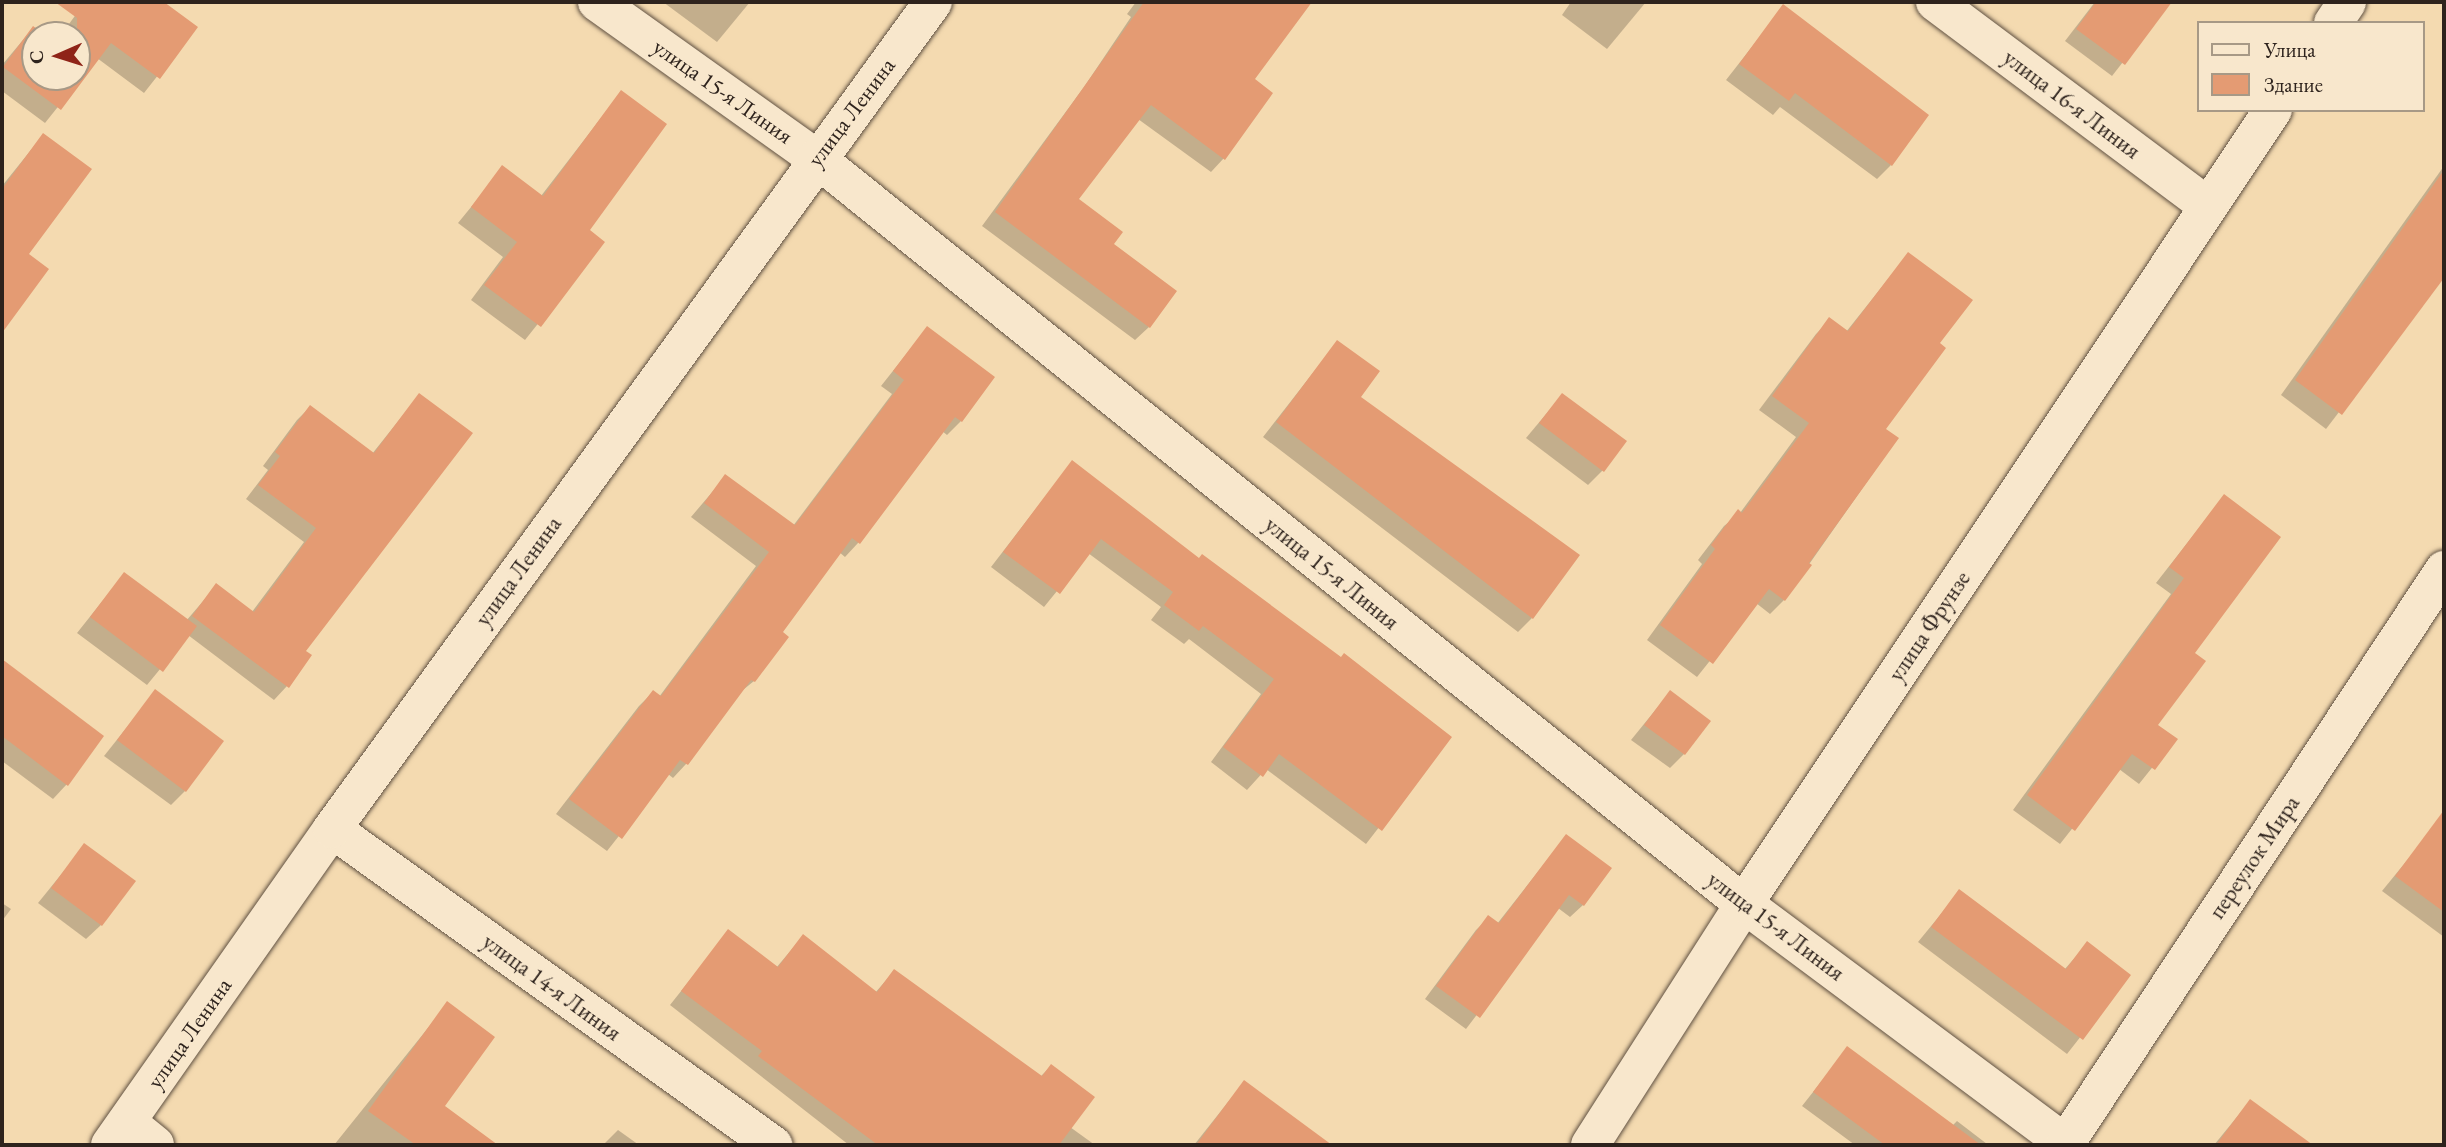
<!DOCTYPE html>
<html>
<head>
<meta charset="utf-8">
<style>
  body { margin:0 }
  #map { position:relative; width:2446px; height:1147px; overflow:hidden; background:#f4dab0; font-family:"EB Garamond",serif }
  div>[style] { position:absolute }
  .shadow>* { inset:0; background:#0003 }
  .building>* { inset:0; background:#e49b73 }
  .roads { filter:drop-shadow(0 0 2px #605142) drop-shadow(0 0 2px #605142) }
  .street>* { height:38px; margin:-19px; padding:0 19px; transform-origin:19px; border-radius:19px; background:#f8e7cc }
  .secondary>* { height:38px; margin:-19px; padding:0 19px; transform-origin:19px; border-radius:19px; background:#f8e7cc }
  span { translate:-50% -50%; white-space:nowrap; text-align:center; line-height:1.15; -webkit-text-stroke:5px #f8e7cc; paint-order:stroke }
  .street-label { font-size:23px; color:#2e231d }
  .frame { position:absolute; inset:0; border:4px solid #2e231d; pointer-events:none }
  .legend { position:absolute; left:2197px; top:21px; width:228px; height:91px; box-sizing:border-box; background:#f8e7cc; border:2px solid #a79986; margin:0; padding:9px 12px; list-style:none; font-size:21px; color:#2e231d }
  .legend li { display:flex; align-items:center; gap:14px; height:35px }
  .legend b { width:35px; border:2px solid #a79986 }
  .north { position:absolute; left:21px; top:21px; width:70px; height:70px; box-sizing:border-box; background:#f8e7cc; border:2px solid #a79986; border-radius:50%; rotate:267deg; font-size:19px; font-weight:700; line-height:28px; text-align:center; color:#2e231d }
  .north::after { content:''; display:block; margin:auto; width:24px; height:32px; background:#8f2418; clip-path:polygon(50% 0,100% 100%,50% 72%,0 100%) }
</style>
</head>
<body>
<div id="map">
  <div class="shadow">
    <div style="clip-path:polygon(85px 2px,161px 2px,196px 27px,144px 93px,97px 58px,45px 123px,2px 91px,2px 65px,33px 28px,42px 35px,35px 35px,35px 77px,77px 77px,77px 35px,61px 35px)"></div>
    <div style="clip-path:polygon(663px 2px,750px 2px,717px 42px)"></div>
    <div style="clip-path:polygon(1136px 2px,1310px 2px,1252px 80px,1224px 158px,1211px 172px,1138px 119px,1076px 199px,1112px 244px,1149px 327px,1135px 340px,982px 226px,1084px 87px,1131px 17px,1127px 14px)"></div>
    <div style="clip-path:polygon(1571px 2px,1646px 2px,1607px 49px,1562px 15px)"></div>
    <div style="clip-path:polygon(2095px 2px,2145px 2px,2159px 16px,2112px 76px,2065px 41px)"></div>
    <div style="clip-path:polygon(1784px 6px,1891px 165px,1877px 179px,1780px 107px,1773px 115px,1726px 80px)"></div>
    <div style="clip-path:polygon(621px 92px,587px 231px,603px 242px,525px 340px,471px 300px,503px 257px,458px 223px,503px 168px,541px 196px)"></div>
    <div style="clip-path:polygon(43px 135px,27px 254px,47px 269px,2px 330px,2px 186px)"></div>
    <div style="clip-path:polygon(2444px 166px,2444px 275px,2326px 429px,2281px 395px)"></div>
    <div style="clip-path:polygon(1908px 254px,1938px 344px,1884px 429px,1897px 439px,1784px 600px,1770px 614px,1756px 603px,1697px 677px,1647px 640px,1702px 564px,1698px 560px,1724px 526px,1740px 513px,1796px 437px,1759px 410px,1816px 334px,1830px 320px,1846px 332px)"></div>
    <div style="clip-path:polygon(927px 328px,992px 377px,961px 421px,947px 435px,942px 431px,858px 543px,845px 557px,839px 552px,780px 633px,754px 681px,738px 694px,686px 764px,673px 778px,668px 774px,607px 851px,556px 814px,639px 706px,653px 692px,659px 697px,756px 566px,691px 517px,725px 477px,793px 526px,892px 394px,881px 386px)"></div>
    <div style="clip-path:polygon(1337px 342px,1358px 397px,1532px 618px,1518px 632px,1263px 437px)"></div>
    <div style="clip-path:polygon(419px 395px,470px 434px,304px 651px,287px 686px,274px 700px,188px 635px,147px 685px,77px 633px,124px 574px,186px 621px,216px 586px,252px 612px,304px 542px,246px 499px,268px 470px,263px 466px,297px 420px,310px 407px,372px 454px)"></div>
    <div style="clip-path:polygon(1562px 395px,1603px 470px,1588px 485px,1526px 438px)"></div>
    <div style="clip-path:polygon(1072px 462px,1198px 560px,1449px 737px,1366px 844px,1266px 769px,1247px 790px,1211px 762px,1261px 694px,1189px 639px,1184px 644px,1151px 620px,1161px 607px,1088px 553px,1044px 607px,991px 567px)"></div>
    <div style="clip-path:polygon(2224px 496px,2192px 654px,2156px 725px,2175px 739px,2139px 784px,2119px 769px,2060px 844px,2013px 810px,2171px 594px,2156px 583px)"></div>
    <div style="clip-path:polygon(12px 669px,67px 784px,53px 799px,2px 761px,2px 680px)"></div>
    <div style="clip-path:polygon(155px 692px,185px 791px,171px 805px,104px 756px)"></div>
    <div style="clip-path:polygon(1670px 692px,1684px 754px,1670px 768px,1631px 740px)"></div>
    <div style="clip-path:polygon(2431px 831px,2444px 840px,2444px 937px,2382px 891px)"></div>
    <div style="clip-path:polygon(1566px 836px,1583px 905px,1570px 917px,1558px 908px,1466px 1029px,1425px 999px,1476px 930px,1488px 918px,1497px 924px)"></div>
    <div style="clip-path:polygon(85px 845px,101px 925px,86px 939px,38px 903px)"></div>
    <div style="clip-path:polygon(1959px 892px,2064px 970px,2087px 944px,2129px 975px,2067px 1054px,1918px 942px)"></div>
    <div style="clip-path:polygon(2px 903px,11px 909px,2px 921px)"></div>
    <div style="clip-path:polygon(728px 932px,776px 968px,803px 936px,875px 993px,894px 971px,1040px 1077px,1051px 1066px,1070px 1127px,1095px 1145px,849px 1145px,670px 1005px)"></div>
    <div style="clip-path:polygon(448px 1003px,443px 1106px,475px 1130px,464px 1145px,334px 1145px)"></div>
    <div style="clip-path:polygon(1847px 1049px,1952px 1126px,1957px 1121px,1987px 1144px,1855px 1145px,1802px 1106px)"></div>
    <div style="clip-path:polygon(1244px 1082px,1321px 1140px,1317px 1145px,1194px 1145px)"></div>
    <div style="clip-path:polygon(2250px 1101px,2289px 1130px,2278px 1145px,2214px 1145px)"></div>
    <div style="clip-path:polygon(618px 1130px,639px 1145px,603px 1145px)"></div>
  </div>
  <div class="building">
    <div style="clip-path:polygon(55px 2px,164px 2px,198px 27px,160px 79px,111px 43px,61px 110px,3px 67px,33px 26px,45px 35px,35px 35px,35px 77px,77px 77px,77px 18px)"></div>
    <div style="clip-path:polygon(1144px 2px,1312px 2px,1255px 79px,1273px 93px,1225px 160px,1151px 105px,1079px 199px,1123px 232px,1114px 244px,1177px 291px,1150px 328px,995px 212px)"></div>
    <div style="clip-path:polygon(2096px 2px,2172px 2px,2125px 65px,2076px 29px)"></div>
    <div style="clip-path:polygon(1783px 4px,1929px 115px,1892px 166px,1795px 93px,1789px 101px,1739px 64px)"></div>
    <div style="clip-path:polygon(621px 90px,667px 124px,590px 230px,605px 242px,541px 327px,484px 285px,517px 242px,471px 207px,502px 165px,543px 196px)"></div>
    <div style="clip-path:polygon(43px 133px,92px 169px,29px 254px,49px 269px,2px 333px,2px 189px)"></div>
    <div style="clip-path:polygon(2444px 170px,2444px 278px,2342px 415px,2295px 380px)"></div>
    <div style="clip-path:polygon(1908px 252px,1973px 300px,1940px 343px,1946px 348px,1886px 429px,1899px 438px,1809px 563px,1812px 565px,1785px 601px,1769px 589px,1713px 664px,1660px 625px,1715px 549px,1711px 545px,1738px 509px,1742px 513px,1809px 423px,1772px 396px,1829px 317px,1848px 331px)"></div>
    <div style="clip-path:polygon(927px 326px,995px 377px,962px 422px,955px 417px,860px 544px,852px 538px,783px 632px,789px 637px,755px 682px,751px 680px,688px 765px,680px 760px,622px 839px,569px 799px,653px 690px,661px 696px,769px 552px,704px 503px,725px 474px,795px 525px,904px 380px,893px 371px)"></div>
    <div style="clip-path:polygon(1337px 340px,1380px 371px,1361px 397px,1580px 555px,1533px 619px,1276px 422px)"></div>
    <div style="clip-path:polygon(419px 393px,473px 433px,306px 651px,312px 655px,289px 688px,192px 616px,216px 583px,254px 612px,316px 528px,258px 485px,280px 456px,275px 452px,310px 405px,374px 453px)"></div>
    <div style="clip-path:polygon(1562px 393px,1627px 441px,1604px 472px,1539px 423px)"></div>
    <div style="clip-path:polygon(1072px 460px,1199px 558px,1202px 554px,1341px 657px,1344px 653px,1452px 737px,1382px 831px,1279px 754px,1263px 777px,1223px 747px,1274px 679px,1203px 626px,1199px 631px,1164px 605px,1173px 592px,1101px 539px,1060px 594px,1003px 552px)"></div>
    <div style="clip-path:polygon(2224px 494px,2281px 537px,2195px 653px,2206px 661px,2158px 725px,2178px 739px,2155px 770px,2132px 754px,2075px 831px,2027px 795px,2184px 578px,2169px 567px)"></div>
    <div style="clip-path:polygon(124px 572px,197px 626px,163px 672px,90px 617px)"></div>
    <div style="clip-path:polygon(2px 659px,104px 736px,68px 786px,2px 736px)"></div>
    <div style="clip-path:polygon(155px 689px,224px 741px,186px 792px,117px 740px)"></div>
    <div style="clip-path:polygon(1670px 690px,1711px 721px,1685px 755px,1644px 725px)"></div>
    <div style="clip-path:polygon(2444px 810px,2444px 912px,2395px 876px)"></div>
    <div style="clip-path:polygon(1566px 834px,1612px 868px,1584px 906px,1569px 895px,1480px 1018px,1436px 986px,1488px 915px,1499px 923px)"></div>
    <div style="clip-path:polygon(84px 843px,136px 881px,102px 926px,51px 888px)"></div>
    <div style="clip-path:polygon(1959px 889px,2066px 969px,2087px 941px,2131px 975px,2083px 1040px,1931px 927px)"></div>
    <div style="clip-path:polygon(728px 929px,778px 967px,803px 934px,877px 992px,894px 969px,1042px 1076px,1051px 1064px,1095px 1097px,1059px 1145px,878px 1145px,758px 1056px,762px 1051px,681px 991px)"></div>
    <div style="clip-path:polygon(447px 1001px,495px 1037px,445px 1106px,498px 1145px,416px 1145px,368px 1111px)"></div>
    <div style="clip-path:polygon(1847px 1046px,1981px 1145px,1885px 1145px,1813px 1092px)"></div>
    <div style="clip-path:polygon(1244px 1080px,1332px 1145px,1196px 1145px)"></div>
    <div style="clip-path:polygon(2250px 1099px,2313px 1145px,2216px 1145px)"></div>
  </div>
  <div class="roads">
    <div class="street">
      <div style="left:597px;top:2px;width:269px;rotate:35.5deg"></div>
      <div style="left:816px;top:158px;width:1191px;rotate:38.8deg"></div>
      <div style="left:1744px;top:904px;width:403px;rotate:36.7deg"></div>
      <div style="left:1935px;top:2px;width:341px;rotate:36.8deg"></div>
      <div style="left:2333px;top:23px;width:25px;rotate:-56deg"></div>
      <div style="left:332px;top:829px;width:543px;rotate:35.62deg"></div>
      <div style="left:127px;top:1122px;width:36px;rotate:39deg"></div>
      <div style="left:2065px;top:1144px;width:688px;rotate:-56.56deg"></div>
      <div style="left:1590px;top:1145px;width:286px;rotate:-57.4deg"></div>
      <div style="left:1744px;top:904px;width:954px;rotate:-56.33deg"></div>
    </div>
    <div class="secondary">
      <div style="left:110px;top:1145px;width:386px;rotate:-54.9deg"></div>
      <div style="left:332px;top:829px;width:1022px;rotate:-53.99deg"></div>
    </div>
  </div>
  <div class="street-label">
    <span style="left:723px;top:91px;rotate:35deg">улица 15-я Линия</span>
    <span style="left:2072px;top:104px;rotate:37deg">улица 16-я Линия</span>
    <span style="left:851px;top:112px;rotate:-53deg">улица Ленина</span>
    <span style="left:518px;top:571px;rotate:-54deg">улица Ленина</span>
    <span style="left:1332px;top:573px;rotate:39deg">улица 15-я Линия</span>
    <span style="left:1929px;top:626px;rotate:-56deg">улица Фрунзе</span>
    <span style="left:2254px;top:857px;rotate:-56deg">переулок Мира</span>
    <span style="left:1776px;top:926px;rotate:37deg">улица 15-я Линия</span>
    <span style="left:552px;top:987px;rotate:36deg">улица 14-я Линия</span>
    <span style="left:189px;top:1033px;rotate:-55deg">улица Ленина</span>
  </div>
  <div class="frame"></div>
  <ul class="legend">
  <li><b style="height:9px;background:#f8e7cc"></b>Улица</li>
  <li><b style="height:19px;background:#e49b73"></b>Здание</li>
  </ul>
  <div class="north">С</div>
</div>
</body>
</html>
